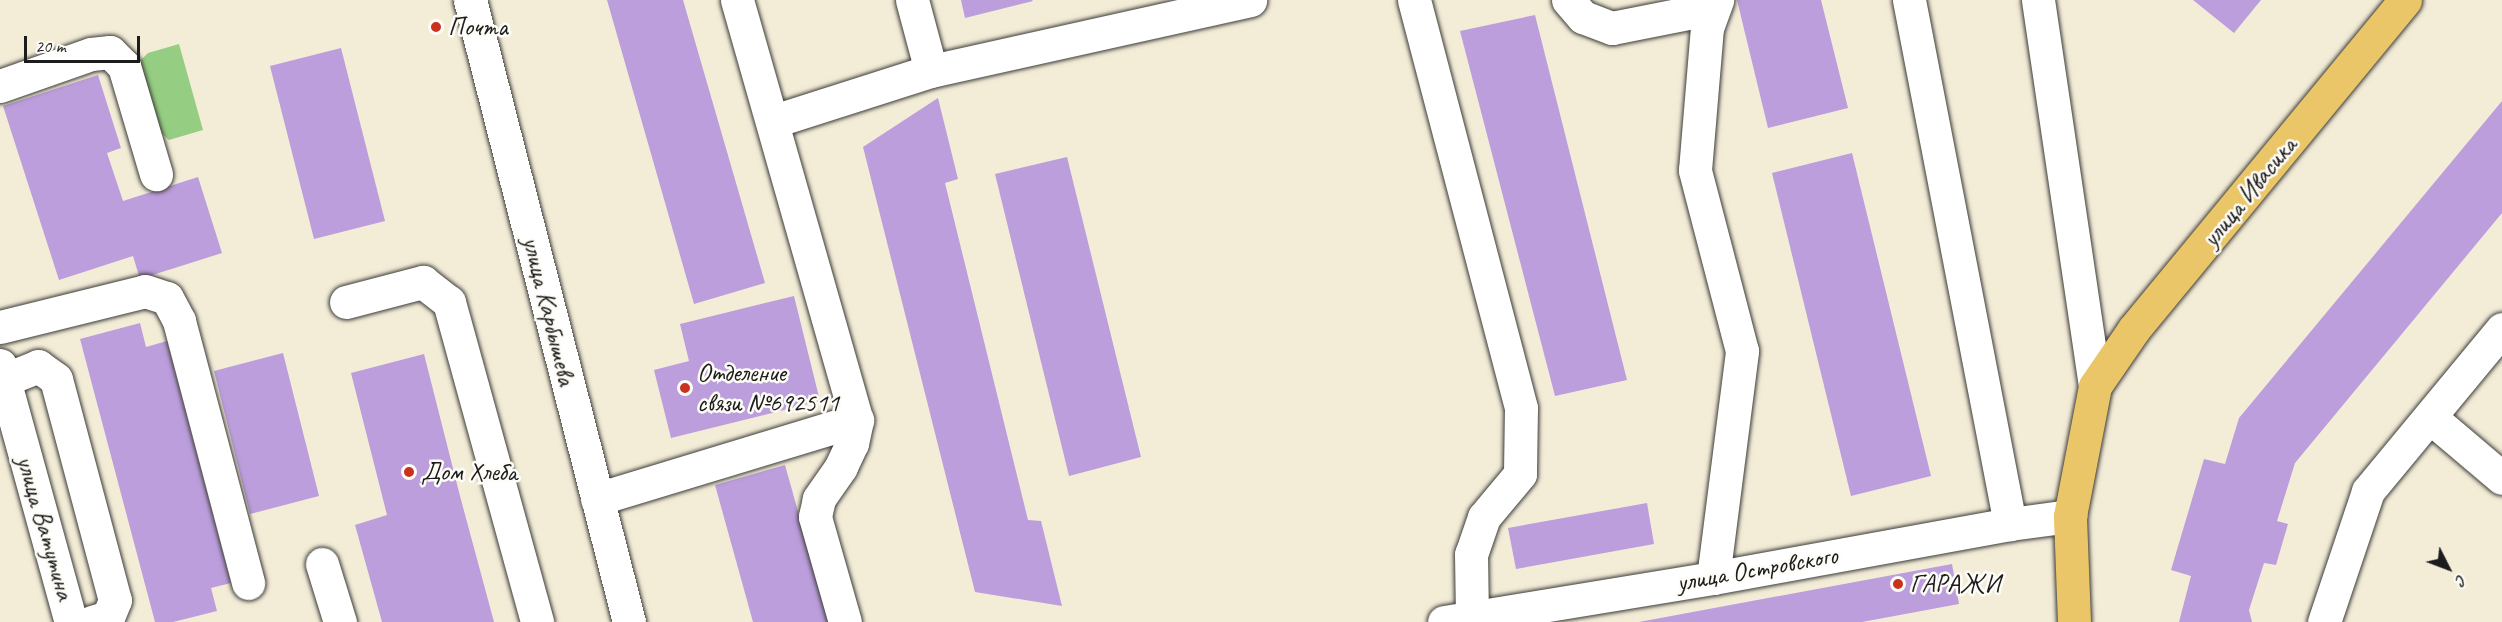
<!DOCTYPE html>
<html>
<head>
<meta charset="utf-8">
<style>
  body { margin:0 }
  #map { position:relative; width:2502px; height:622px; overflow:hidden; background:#f3edd8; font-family:Caveat,sans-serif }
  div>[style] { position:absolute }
  .green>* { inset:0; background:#95ce82 }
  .building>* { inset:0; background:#bb9edb }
  .roads { filter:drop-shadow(0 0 2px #3c3b38) drop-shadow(0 0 2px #3c3b38) }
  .minor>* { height:33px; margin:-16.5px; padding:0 16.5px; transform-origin:16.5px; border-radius:16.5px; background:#fff }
  .major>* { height:33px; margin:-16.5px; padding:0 16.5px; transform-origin:16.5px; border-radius:16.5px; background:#eac669 }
  .dots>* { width:16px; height:16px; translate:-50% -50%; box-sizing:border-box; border:3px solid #fdfcf7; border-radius:50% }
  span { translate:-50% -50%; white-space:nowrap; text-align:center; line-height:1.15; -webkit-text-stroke:5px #fdfcf7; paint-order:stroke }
  .poi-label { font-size:26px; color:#1c1c1c }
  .left { translate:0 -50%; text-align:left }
  .street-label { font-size:26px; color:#1c1c1c }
  .north { position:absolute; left:2418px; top:538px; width:60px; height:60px; -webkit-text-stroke:4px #fdfcf7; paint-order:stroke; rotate:132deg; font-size:16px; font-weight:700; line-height:24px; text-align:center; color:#1c1c1c }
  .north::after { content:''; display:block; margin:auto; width:21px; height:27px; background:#1c1c1c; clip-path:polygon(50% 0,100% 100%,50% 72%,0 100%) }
  .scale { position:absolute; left:24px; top:36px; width:116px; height:27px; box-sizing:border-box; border:3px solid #1c1c1c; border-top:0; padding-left:8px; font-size:18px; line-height:21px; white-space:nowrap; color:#1c1c1c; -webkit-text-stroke:4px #fdfcf7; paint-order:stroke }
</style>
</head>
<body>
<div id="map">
  <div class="green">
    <div style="clip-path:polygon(179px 44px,203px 130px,169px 140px,159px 131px,140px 61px,148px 53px)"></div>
  </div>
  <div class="building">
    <div style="clip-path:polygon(607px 0,683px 0,765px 283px,694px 304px)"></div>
    <div style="clip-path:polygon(961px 0,1032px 0,1033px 1px,965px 18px)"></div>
    <div style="clip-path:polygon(1737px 0,1821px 0,1848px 108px,1768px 128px)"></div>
    <div style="clip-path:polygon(2193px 0,2261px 0,2234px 33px)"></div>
    <div style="clip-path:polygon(1535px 15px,1627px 380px,1555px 396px,1460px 31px)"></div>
    <div style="clip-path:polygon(341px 48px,385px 221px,314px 239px,270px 66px)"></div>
    <div style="clip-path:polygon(98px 75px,121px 148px,107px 153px,123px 201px,198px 177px,222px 253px,140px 279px,133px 256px,59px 280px,3px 106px)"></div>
    <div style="clip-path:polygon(938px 98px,958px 179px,945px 183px,1028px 520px,1041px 521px,1062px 606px,975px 592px,863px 147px)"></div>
    <div style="clip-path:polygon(2502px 101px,2502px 213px,2295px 463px,2277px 521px,2288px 524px,2276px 565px,2264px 563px,2249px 610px,2252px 622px,2179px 622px,2191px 576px,2171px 570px,2204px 459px,2225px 464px,2239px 418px)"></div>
    <div style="clip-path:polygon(1852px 153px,1931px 476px,1851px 496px,1772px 173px)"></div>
    <div style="clip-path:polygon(1067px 157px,1141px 457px,1069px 476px,995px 174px)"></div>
    <div style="clip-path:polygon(794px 296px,820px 401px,671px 438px,654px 370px,689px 361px,680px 324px)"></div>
    <div style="clip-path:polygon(140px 323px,146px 347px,167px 341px,231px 583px,211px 588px,217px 611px,173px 622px,155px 622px,80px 339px)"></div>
    <div style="clip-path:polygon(283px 353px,319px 496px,250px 514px,214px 371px)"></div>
    <div style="clip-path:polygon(424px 354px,460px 496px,494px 622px,382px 622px,355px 525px,387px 515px,351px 373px)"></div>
    <div style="clip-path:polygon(785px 465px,829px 622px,753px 622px,715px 485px)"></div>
    <div style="clip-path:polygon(1647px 503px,1654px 544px,1516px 569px,1508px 528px)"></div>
    <div style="clip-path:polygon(1952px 564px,1959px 604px,1862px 622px,1639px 622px)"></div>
  </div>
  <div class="roads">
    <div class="minor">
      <div style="left:470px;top:0;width:642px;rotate:75.66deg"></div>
      <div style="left:737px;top:0;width:437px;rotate:74.1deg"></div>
      <div style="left:857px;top:420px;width:24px;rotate:102deg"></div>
      <div style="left:852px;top:443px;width:26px;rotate:115deg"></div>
      <div style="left:841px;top:467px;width:39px;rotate:125deg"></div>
      <div style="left:819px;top:499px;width:18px;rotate:103deg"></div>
      <div style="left:815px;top:517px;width:109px;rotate:74.1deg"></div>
      <div style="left:912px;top:0;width:73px;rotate:75deg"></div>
      <div style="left:931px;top:71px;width:327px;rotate:-12.5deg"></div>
      <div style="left:1414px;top:0;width:422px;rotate:75.3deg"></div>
      <div style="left:1521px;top:408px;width:66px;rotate:90.9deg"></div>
      <div style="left:1520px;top:474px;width:56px;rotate:129.9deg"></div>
      <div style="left:1484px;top:517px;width:39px;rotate:109deg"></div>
      <div style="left:1471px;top:554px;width:63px;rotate:89.1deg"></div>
      <div style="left:1568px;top:0;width:23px;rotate:49deg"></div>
      <div style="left:1583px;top:17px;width:31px;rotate:21deg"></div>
      <div style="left:1612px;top:28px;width:103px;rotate:-11.2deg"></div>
      <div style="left:1909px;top:0;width:534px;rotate:79.09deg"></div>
      <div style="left:2038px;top:0;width:390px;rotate:81.6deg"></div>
      <div style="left:0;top:86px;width:96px;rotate:-19.4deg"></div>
      <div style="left:91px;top:54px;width:19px;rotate:-6deg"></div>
      <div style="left:110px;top:52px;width:20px;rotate:45deg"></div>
      <div style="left:124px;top:66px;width:113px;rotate:73.5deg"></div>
      <div style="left:774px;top:121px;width:165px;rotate:-17.7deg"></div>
      <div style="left:346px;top:302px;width:80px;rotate:-14.6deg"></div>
      <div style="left:423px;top:282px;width:33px;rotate:38deg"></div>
      <div style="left:449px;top:302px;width:332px;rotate:74.6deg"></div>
      <div style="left:0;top:327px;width:149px;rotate:-13.9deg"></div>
      <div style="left:145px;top:291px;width:23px;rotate:18deg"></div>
      <div style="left:167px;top:298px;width:26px;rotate:62deg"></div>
      <div style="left:179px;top:321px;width:271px;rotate:75.2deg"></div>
      <div style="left:0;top:365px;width:267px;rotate:74.6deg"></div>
      <div style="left:4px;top:380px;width:37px;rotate:-22deg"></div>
      <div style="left:38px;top:366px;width:22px;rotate:36deg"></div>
      <div style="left:56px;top:379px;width:229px;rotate:75.1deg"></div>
      <div style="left:115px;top:600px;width:18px;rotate:112deg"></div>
      <div style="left:108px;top:617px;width:17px;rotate:163deg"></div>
      <div style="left:2430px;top:417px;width:94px;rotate:40.3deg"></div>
      <div style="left:597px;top:499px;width:272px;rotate:-16.9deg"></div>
      <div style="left:322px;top:564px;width:61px;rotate:72.8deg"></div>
      <div style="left:1713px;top:578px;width:229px;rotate:-82.7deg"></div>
      <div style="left:1742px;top:351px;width:187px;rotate:-104.6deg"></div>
      <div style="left:1695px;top:170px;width:143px;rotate:-85.2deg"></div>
      <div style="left:1707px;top:28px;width:30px;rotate:-70deg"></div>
      <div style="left:1444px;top:622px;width:273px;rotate:-9.3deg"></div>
      <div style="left:1713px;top:578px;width:302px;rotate:-10.3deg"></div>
      <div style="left:2010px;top:524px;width:61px;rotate:-7.6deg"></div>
      <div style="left:2324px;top:622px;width:138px;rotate:-71.4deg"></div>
      <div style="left:2368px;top:491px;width:210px;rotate:-50.4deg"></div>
    </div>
    <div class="major">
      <div style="left:2074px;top:622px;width:106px;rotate:-92.2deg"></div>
      <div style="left:2070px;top:516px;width:132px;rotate:-79.1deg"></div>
      <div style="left:2095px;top:386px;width:69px;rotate:-55.6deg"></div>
      <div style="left:2134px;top:329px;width:426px;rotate:-50.5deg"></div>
    </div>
  </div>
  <div class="dots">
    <div style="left:436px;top:27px;background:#c8321e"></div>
    <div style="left:685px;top:388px;background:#c8321e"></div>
    <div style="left:409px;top:472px;background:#c8321e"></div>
    <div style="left:1898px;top:584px;background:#c8321e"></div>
  </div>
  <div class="poi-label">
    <span class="left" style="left:448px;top:27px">Почта</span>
    <span class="left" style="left:697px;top:388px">Отделение<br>связи №692511</span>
    <span class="left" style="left:421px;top:472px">Дом Хлеба</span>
    <span class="left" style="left:1910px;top:584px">ГАРАЖИ</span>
  </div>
  <div class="street-label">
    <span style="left:2249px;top:192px;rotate:-51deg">улица Ивасика</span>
    <span style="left:549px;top:311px;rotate:76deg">улица Карбышева</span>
    <span style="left:45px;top:528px;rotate:74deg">улица Ватутина</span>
    <span style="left:1757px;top:569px;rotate:-10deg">улица Островского</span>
  </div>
  <div class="north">С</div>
  <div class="scale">20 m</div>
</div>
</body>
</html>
